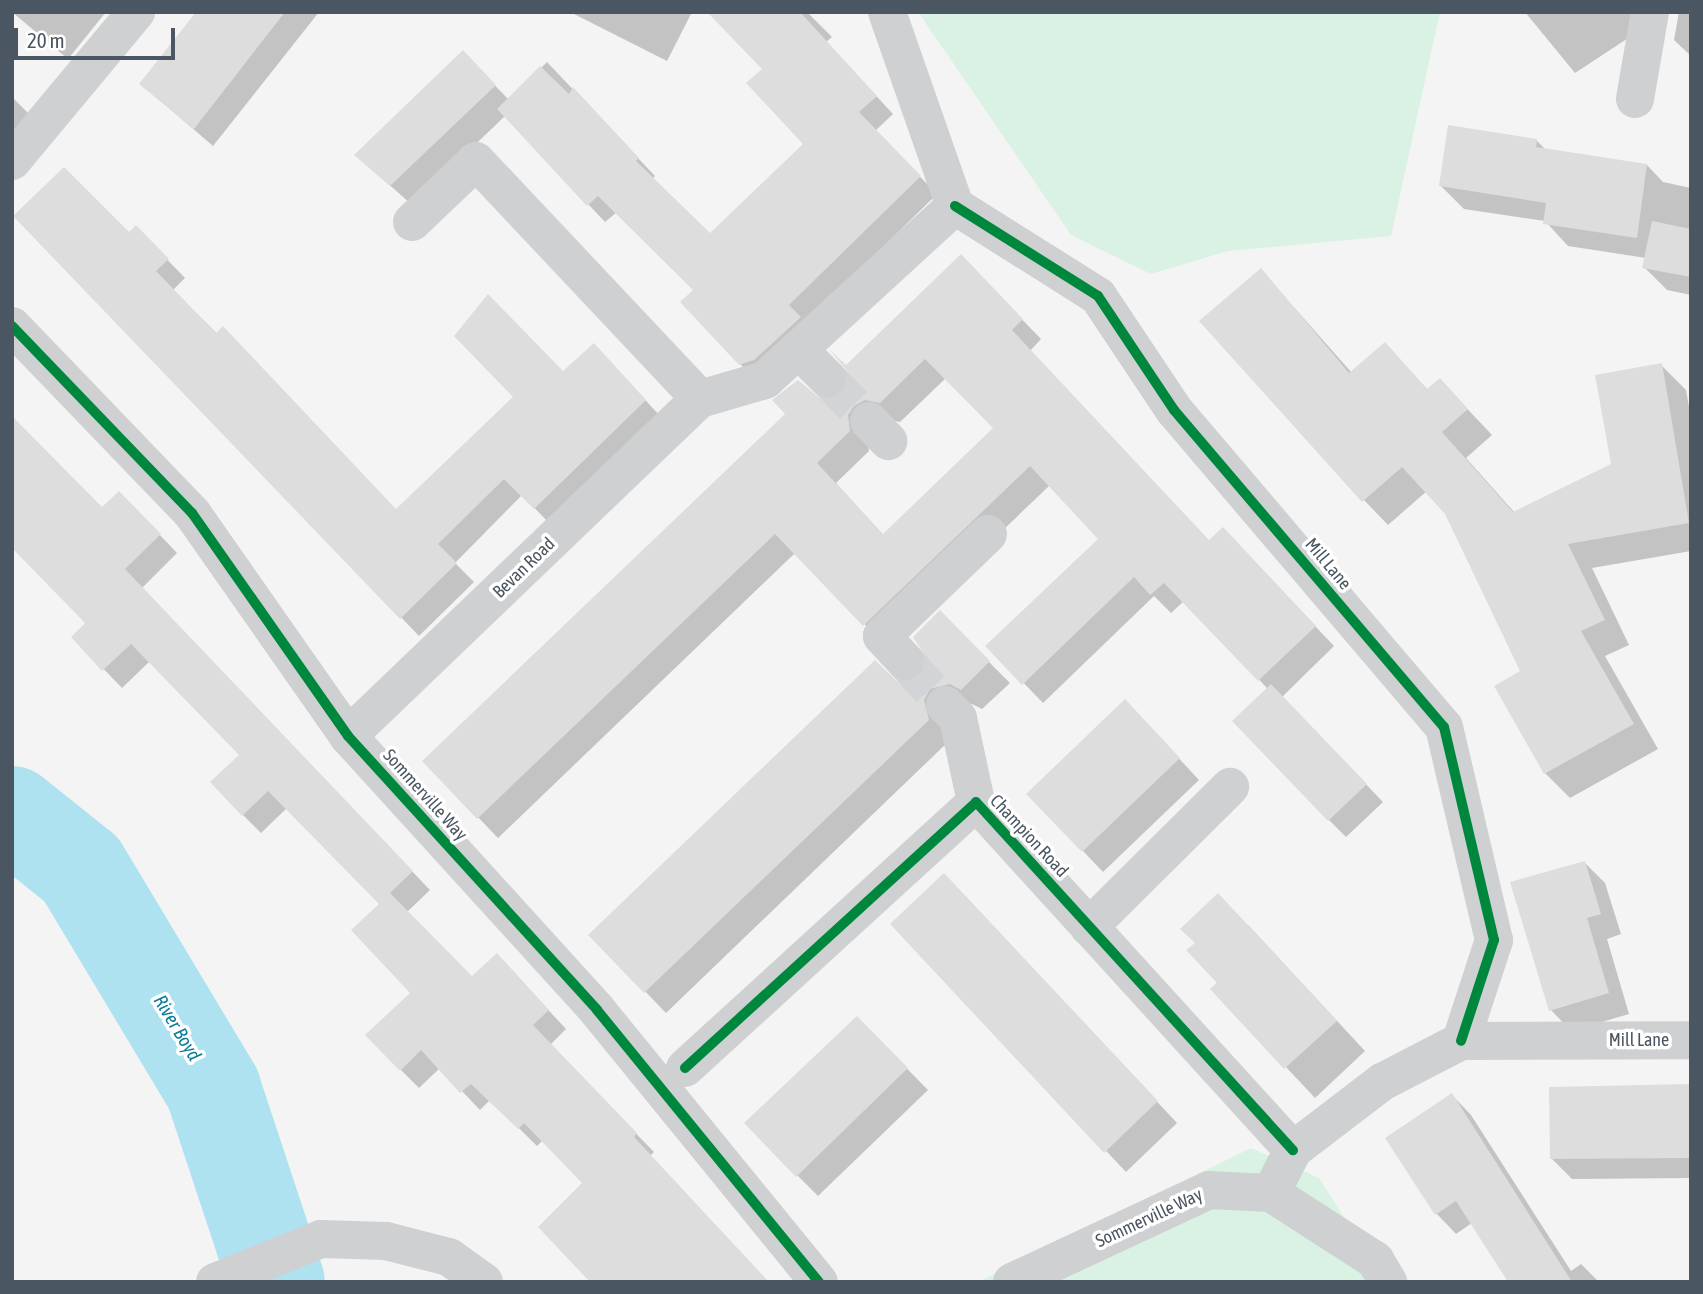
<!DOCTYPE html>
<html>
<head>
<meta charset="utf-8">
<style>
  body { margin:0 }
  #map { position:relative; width:1703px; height:1294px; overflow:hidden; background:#f4f4f4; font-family:"Asap Condensed",sans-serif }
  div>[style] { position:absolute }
  .green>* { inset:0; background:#d9f2e3 }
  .shadow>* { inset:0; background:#0003 }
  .river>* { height:96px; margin:-48px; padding:0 48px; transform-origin:48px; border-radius:48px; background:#aee2f0 }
  .building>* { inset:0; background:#ddddde }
  .minor-tunnel>* { height:38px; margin-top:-19px; transform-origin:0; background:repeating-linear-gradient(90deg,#d2d4d7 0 38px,transparent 0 57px) }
  .minor>* { height:38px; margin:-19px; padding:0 19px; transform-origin:19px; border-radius:19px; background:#ced0d2 }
  .cycleway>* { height:10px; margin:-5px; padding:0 5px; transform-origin:5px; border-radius:5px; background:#00873e }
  span { translate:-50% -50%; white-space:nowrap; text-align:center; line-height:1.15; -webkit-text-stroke:7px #fff; paint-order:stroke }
  .street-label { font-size:18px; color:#4a5661 }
  .water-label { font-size:19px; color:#0c7c9b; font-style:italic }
  .frame { position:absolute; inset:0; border:14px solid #4a5661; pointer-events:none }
  .scale { position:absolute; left:14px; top:28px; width:161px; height:32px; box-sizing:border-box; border:4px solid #4a5661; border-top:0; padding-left:9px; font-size:21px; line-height:24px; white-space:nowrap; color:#4a5661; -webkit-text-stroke:5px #fff; paint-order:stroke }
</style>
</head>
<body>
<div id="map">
  <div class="green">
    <div style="clip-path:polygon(918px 12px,1440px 12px,1391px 236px,1228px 251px,1151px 274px,1099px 249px,1071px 235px)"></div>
    <div style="clip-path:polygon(1251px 1148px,1319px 1178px,1385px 1282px,978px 1282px)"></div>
  </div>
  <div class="shadow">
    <div style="clip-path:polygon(12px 12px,106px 12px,68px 59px)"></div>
    <div style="clip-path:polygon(198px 12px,319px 12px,213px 146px,141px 84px)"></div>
    <div style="clip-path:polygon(570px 12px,689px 12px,691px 14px,667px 61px)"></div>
    <div style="clip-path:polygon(710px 12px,807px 12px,832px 37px,826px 42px,893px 114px,875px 131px,937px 194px,805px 324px,758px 381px,740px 364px,695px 290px,617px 212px,605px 222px,505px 116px,412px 205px,356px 155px,483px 73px,509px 100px,547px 62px,655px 176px,652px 179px,710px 235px,805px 144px,764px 69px)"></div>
    <div style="clip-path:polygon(1525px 12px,1668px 12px,1575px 73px)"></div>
    <div style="clip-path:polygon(1679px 12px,1691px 12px,1691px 56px,1674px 40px)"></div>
    <div style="clip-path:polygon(12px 97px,28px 113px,12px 133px)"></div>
    <div style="clip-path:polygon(1536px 140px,1547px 151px,1647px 165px,1663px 182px,1691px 188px,1691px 295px,1667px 290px,1644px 267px,1646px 258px,1568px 246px,1545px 221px,1464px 209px,1440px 185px)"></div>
    <div style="clip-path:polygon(16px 216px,129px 235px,153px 245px,185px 278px,173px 290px,397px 511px,563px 373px,611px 363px,662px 418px,552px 526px,522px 495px,455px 563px,474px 582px,419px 636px)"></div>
    <div style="clip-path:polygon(1261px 270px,1352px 373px,1385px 344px,1428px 390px,1440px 380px,1492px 435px,1466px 458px,1515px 513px,1613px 465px,1661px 365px,1686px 390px,1691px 418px,1691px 551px,1592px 568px,1629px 645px,1605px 656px,1658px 749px,1570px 798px,1545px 773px,1522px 672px,1446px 513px,1427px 491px,1388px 525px,1364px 500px)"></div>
    <div style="clip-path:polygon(evenodd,980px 276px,1041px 339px,1030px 351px,1210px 542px,1242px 549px,1334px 646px,1282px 697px,1383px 802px,1346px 837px,1329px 820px,1235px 721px,1268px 689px,1184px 601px,1171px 613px,1154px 596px,1043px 703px,988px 646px,1100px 539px,1050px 485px,884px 644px,795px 553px,498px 838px,424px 761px,820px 401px,843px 395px,980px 276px,946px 378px,996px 429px,884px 536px,836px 483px,869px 451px,867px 436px,885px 419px,900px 422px,946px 378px)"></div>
    <div style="clip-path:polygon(102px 510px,137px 511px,177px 553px,142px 588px,430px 890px,407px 912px,472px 979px,515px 974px,566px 1029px,550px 1045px,654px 1152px,650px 1156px,584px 1183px,543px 1140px,537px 1146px,490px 1100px,480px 1110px,440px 1068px,419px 1088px,401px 1070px,413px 993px,381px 904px,287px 808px,261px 833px,243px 815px,241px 755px,150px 661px,122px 688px,73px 637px,88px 623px)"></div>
    <div style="clip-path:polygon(940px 613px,1010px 683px,982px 709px,972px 704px,951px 710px,949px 741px,666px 1013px,591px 935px,897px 683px,921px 679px)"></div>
    <div style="clip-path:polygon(1145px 722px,1199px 780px,1103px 872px,1083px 851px)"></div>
    <div style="clip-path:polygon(1585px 863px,1605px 883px,1621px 934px,1607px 939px,1629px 1014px,1571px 1031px,1551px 1010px)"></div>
    <div style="clip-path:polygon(965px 896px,1177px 1123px,1126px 1172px,892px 924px)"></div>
    <div style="clip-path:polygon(1248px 925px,1365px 1051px,1315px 1098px,1213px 989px)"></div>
    <div style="clip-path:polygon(857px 1018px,928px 1090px,818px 1196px,797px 1175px)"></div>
    <div style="clip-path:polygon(1691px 1089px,1691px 1178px,1572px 1179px,1551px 1158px)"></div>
    <div style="clip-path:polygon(1452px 1095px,1471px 1115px,1571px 1271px,1581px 1264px,1599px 1282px,1510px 1282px,1472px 1223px,1456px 1234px,1437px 1214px,1387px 1138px)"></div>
  </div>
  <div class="river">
    <div style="left:12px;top:814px;width:88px;rotate:38.6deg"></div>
    <div style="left:81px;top:869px;width:257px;rotate:59deg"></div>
    <div style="left:213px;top:1089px;width:203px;rotate:71.7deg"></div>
  </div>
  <div class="building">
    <div style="clip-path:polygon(196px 12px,285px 12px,194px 129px,139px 84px)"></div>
    <div style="clip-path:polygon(707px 12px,800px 12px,877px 96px,859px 112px,921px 176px,789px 305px,801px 317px,754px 360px,739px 365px,680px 302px,693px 290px,598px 196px,587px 206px,497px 109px,540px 66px,569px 94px,573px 87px,639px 158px,636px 161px,710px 233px,803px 144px,746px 83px,762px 69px)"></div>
    <div style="clip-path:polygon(463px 50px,496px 85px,390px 186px,354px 155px)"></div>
    <div style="clip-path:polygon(1448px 125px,1537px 139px,1536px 147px,1647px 164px,1637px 238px,1543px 224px,1546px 203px,1439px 186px)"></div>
    <div style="clip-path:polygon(64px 167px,129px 232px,136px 225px,169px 259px,156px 271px,216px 333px,223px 326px,396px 509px,513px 397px,454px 336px,488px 294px,563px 371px,594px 343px,646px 400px,534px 509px,504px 479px,438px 544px,457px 563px,400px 619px,13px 216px)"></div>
    <div style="clip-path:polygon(1652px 221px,1691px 229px,1691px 277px,1642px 268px)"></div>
    <div style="clip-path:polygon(evenodd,961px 254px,1023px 319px,1012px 330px,1209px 540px,1223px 527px,1316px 626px,1258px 681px,1164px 583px,1150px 595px,1134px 577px,1022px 685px,985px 646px,1098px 539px,1030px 466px,863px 626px,775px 534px,477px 819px,422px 761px,785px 414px,772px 400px,798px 380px,821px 399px,842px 394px,848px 372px,830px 350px,846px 365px,961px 254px,925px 359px,993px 428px,883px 534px,817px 463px,850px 431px,848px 415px,854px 406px,865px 400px,880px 403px,925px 359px)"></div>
    <div style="clip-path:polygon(1261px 268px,1349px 373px,1385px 342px,1427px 389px,1440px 378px,1468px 409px,1442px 432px,1513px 512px,1611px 464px,1595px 375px,1662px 363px,1689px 523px,1568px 544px,1605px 620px,1581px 631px,1634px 724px,1544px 774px,1494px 686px,1520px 671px,1445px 514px,1402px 467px,1362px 502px,1199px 321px)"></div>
    <div style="clip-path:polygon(12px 416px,102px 507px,119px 491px,161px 534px,125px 569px,413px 871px,390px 893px,472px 976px,497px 953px,549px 1010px,533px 1025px,637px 1133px,634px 1137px,769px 1282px,590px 1282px,538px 1227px,582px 1183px,524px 1123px,518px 1129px,471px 1084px,460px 1093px,421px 1050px,400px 1071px,365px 1035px,410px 993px,351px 930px,379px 904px,268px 791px,242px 816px,210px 782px,239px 755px,131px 644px,102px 671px,71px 637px,85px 623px,12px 548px)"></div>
    <div style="clip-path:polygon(940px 610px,990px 661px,961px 690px,950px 684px,930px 689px,924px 700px,929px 720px,644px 993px,588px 935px,875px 660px,898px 682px,919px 677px,926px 657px,913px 637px)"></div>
    <div style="clip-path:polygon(1271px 684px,1367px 784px,1328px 821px,1232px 721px)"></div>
    <div style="clip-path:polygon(1125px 699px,1180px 758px,1082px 852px,1026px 794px)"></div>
    <div style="clip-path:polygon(1585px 861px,1601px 914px,1587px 918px,1609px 993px,1549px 1011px,1510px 882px)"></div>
    <div style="clip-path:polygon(944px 873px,1158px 1101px,1104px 1153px,890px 924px)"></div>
    <div style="clip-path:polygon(1218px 893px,1337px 1021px,1284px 1069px,1210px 989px,1217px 983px,1186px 950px,1195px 943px,1180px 929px)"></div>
    <div style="clip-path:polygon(857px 1016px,908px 1068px,796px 1177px,744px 1123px)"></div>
    <div style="clip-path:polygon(1691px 1084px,1691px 1158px,1550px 1159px,1549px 1087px)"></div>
    <div style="clip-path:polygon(1452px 1093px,1572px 1282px,1508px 1282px,1456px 1201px,1435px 1215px,1385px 1138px)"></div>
  </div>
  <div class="minor-tunnel">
    <div style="left:827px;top:378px;width:60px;rotate:45.7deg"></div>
    <div style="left:905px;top:661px;width:59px;rotate:47.7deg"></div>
  </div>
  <div class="minor">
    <div style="left:887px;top:12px;width:206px;rotate:70.7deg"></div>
    <div style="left:1635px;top:99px;width:88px;rotate:-80.2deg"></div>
    <div style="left:12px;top:161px;width:194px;rotate:-50.2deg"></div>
    <div style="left:955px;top:206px;width:169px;rotate:32.2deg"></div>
    <div style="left:1098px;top:296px;width:137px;rotate:56.3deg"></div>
    <div style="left:1174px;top:410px;width:416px;rotate:49.6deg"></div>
    <div style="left:1444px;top:727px;width:219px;rotate:76.8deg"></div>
    <div style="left:1494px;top:940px;width:106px;rotate:108.1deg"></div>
    <div style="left:412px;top:222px;width:88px;rotate:-43.6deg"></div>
    <div style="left:476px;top:161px;width:327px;rotate:46.7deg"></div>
    <div style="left:12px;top:326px;width:260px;rotate:46.1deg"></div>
    <div style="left:192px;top:513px;width:272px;rotate:55deg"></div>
    <div style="left:348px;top:736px;width:370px;rotate:47.7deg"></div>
    <div style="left:597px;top:1010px;width:351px;rotate:50.8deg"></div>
    <div style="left:798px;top:349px;width:41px;rotate:45deg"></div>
    <div style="left:869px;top:421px;width:28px;rotate:46deg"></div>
    <div style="left:905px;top:661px;width:34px;rotate:-133deg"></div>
    <div style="left:882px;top:636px;width:147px;rotate:-43.9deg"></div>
    <div style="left:945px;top:705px;width:18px;rotate:45deg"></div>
    <div style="left:958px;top:718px;width:86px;rotate:77.9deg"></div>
    <div style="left:348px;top:736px;width:487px;rotate:-43.8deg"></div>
    <div style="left:700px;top:399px;width:68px;rotate:-16.3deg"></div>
    <div style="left:765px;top:380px;width:258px;rotate:-42.5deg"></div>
    <div style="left:1089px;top:927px;width:199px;rotate:-44.8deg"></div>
    <div style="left:685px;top:1068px;width:394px;rotate:-42.4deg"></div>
    <div style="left:976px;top:802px;width:471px;rotate:47.7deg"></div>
    <div style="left:1271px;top:1193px;width:48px;rotate:-62.9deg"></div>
    <div style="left:1293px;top:1150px;width:112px;rotate:-37.4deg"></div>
    <div style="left:1382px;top:1082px;width:89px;rotate:-27.4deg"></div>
    <div style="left:1461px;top:1041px;width:230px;rotate:-0.2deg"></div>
    <div style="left:215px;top:1282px;width:114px;rotate:-22.1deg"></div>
    <div style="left:321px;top:1239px;width:65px;rotate:1.8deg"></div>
    <div style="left:386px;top:1241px;width:65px;rotate:14.3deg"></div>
    <div style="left:449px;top:1257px;width:43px;rotate:35.5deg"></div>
    <div style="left:1012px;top:1282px;width:217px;rotate:-25deg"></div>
    <div style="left:1209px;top:1190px;width:62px;rotate:2.8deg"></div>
    <div style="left:1271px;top:1193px;width:124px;rotate:32.8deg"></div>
    <div style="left:1375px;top:1260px;width:26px;rotate:59deg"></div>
  </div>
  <div class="cycleway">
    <div style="left:955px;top:206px;width:169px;rotate:32.2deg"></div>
    <div style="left:1098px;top:296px;width:137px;rotate:56.3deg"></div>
    <div style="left:1174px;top:410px;width:416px;rotate:49.6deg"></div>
    <div style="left:1444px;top:727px;width:219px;rotate:76.8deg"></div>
    <div style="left:1494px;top:940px;width:106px;rotate:108.1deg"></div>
    <div style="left:12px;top:326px;width:260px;rotate:46.1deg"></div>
    <div style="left:192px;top:513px;width:272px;rotate:55deg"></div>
    <div style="left:348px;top:736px;width:370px;rotate:47.7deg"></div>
    <div style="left:597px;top:1010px;width:351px;rotate:50.8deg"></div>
    <div style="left:685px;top:1068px;width:394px;rotate:-42.4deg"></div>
    <div style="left:976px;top:802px;width:471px;rotate:47.7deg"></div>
  </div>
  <div class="street-label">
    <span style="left:1328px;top:564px;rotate:50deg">Mill Lane</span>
    <span style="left:524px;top:568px;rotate:-44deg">Bevan Road</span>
    <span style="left:425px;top:795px;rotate:48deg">Sommerville Way</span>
    <span style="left:1029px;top:836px;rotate:47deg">Champion Road</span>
    <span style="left:1639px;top:1040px">Mill Lane</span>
    <span style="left:1149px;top:1218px;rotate:-25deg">Sommerville Way</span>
  </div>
  <div class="water-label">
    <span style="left:177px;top:1028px;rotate:59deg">River Boyd</span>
  </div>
  <div class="frame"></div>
  <div class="scale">20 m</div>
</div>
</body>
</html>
